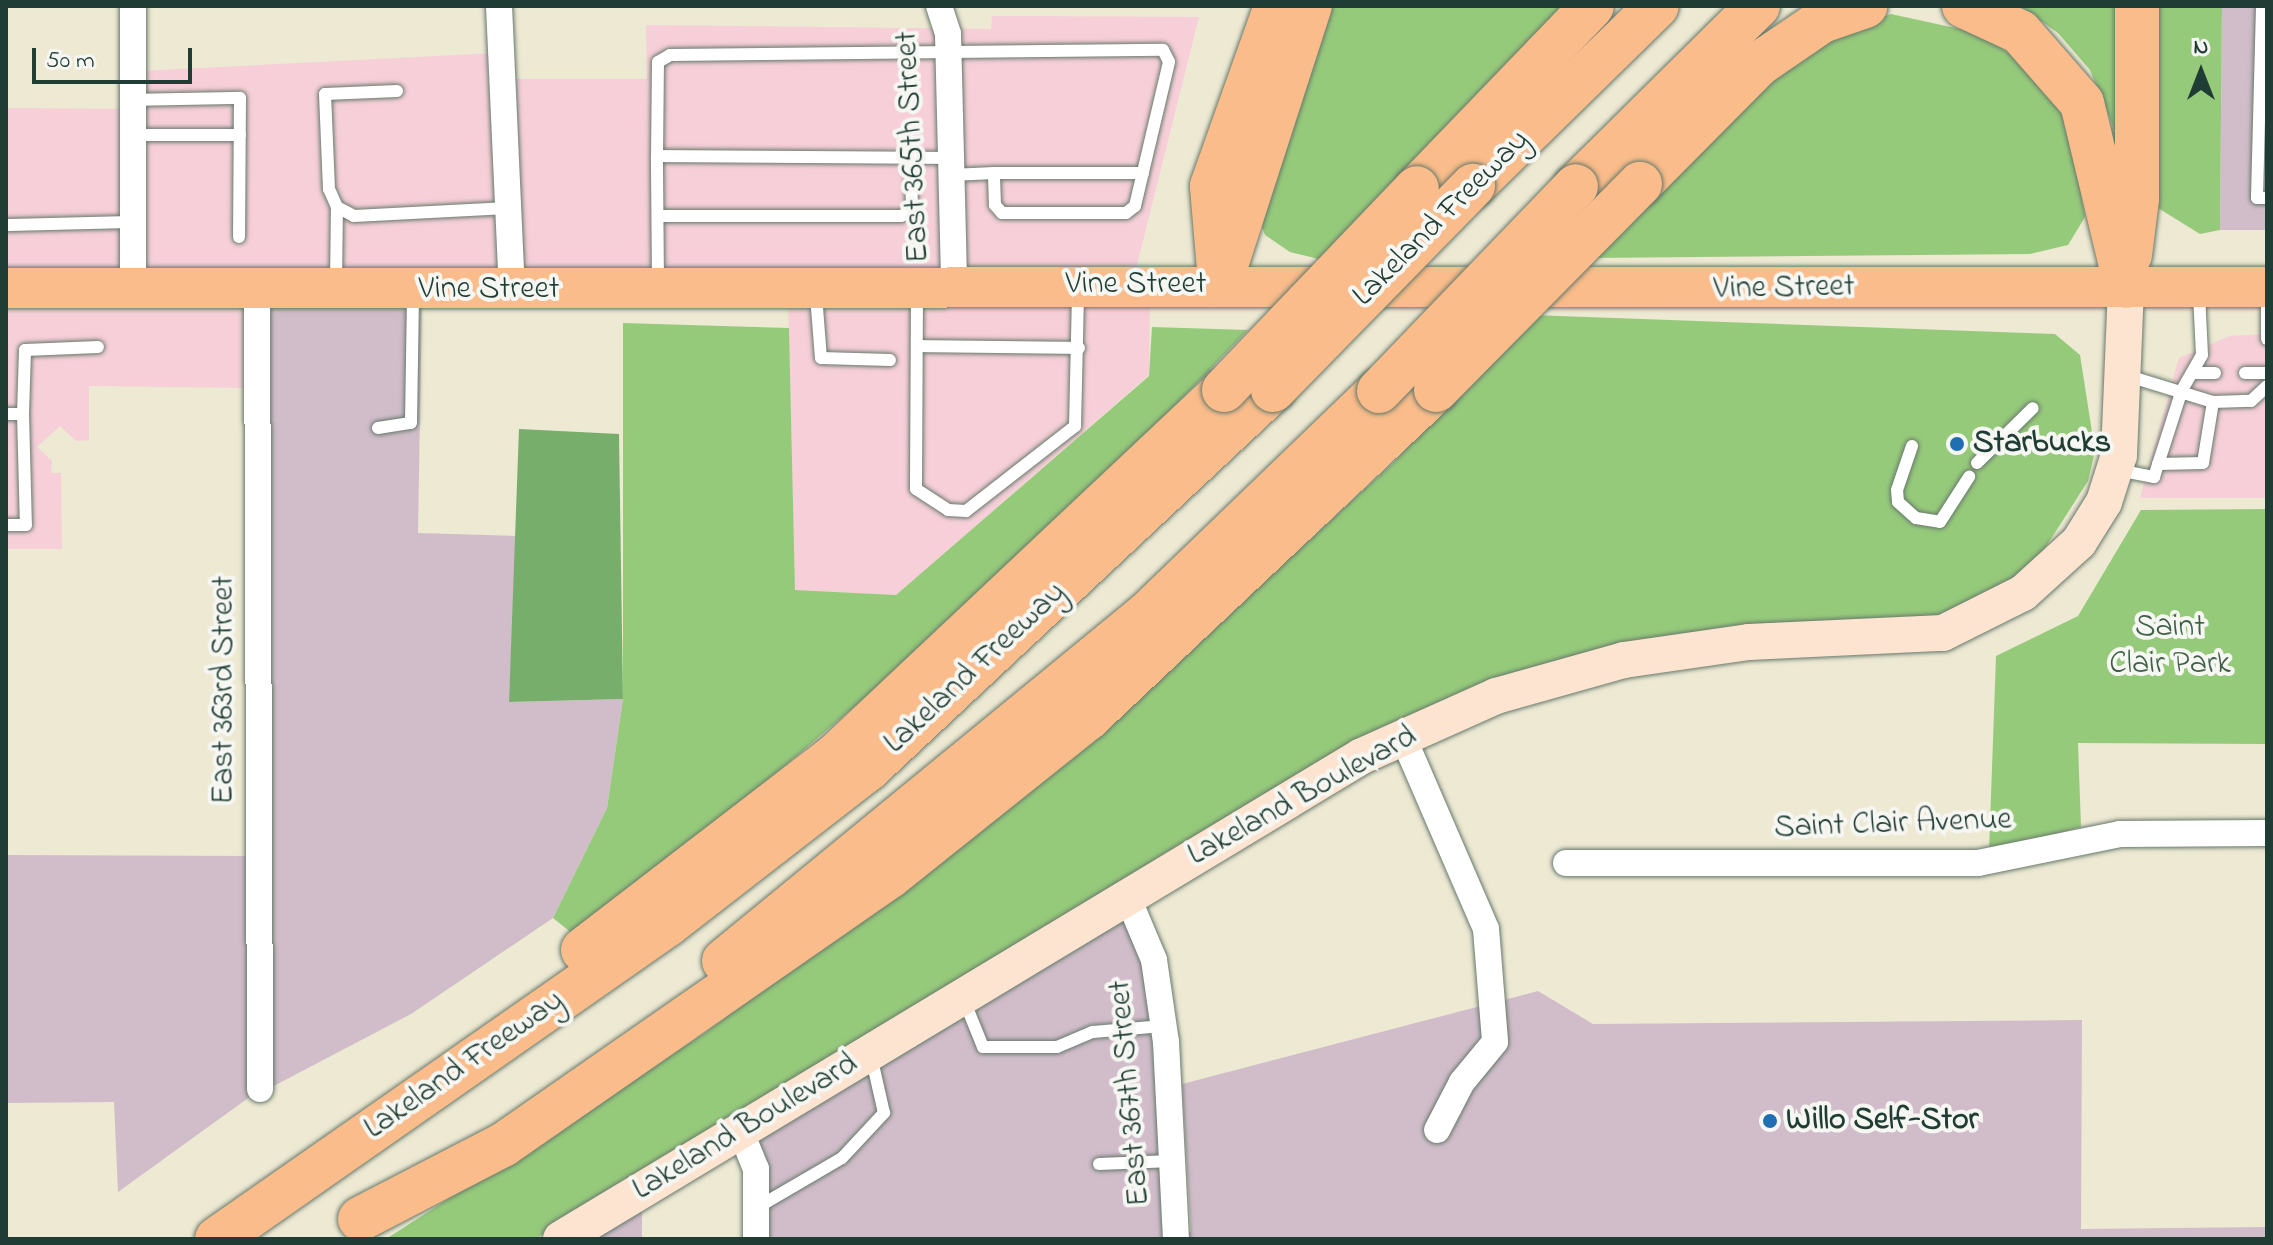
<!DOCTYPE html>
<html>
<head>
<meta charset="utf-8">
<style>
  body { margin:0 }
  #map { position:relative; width:2273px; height:1245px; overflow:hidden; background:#ede9d3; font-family:"Indie Flower",sans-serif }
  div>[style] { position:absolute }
  .built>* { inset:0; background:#f6cfd8 }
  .industrial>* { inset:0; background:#d1bdca }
  .green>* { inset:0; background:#96ca7b }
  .forest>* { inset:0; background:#78ae6b }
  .roads { filter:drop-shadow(0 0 2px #67796c) drop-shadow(0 0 2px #67796c) }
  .lane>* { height:12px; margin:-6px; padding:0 6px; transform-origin:6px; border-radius:6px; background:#fff }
  .street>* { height:26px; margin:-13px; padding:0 13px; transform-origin:13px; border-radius:13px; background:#fff }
  .secondary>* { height:36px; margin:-18px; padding:0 18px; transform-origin:18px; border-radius:18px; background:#fde4d0 }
  .primary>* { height:40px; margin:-20px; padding:0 20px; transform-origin:20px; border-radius:20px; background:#f9bc8a }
  .highway>* { height:44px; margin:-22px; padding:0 22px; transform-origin:22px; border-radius:22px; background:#f9bc8a }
  .bridges { filter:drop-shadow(0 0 2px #67796c) drop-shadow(0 0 2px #67796c) }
  .highway-bridge>* { height:44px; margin:-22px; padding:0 22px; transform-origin:22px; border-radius:22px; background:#f9bc8a }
  .dots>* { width:22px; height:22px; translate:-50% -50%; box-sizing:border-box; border:4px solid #f6f6f2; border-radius:50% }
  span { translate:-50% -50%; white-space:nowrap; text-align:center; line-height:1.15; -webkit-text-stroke:8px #f6f6f2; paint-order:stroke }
  .street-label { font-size:32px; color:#1f3d34 }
  .poi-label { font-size:32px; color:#1f3d34; font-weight:700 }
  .left { translate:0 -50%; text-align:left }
  .park-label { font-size:32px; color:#3d6046 }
  .frame { position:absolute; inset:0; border:8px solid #1f3d34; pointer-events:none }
  .north { position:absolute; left:2161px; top:32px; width:80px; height:80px; -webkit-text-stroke:6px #f6f6f2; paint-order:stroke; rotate:0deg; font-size:22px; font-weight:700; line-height:32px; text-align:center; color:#1f3d34 }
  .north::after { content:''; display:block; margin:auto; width:28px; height:36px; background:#1f3d34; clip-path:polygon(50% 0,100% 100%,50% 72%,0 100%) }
  .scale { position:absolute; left:32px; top:48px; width:160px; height:36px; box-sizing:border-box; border:4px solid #1f3d34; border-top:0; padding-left:10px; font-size:24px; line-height:28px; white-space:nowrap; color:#1f3d34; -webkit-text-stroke:6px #f6f6f2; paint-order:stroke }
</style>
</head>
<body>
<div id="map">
  <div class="built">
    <div style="clip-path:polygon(992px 16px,1199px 17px,1134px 277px,517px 282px,506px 79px,647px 79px,646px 25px,991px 29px)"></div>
    <div style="clip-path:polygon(496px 53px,507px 284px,138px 283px,140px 71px)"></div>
    <div style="clip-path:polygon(6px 108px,128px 109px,128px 283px,6px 283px)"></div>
    <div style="clip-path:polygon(6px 294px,252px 296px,250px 388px,89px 386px,89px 440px,76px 441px,60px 426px,37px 447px,52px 461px,51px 473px,61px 473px,62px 549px,6px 549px)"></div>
    <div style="clip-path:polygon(1150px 296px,1149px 375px,896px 595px,795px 590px,788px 297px)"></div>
    <div style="clip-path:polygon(2267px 334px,2267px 498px,2140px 498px,2179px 358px,2230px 336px)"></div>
  </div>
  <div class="industrial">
    <div style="clip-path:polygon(2222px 6px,2267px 6px,2267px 230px,2220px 230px)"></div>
    <div style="clip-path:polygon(262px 297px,422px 297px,418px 533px,517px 536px,509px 702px,623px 699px,607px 808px,553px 918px,411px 1014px,268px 1089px)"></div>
    <div style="clip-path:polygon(6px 855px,251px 856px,251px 1096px,118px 1192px,114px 1102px,6px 1103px)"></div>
    <div style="clip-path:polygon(1125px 911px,1146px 964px,1167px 1229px,1191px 1232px,1182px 1084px,1538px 991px,1593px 1024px,2082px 1020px,2081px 1229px,2267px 1227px,2267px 1239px,766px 1239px,751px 1134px)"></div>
    <div style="clip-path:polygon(642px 1201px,642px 1239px,582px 1239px)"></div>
  </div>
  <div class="green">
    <div style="clip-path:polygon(1326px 6px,1573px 6px,1327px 261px,1290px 252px,1265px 235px,1259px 219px)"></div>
    <div style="clip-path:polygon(2020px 6px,2127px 6px,2119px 166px,2115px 131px,2090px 70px,2058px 33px)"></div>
    <div style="clip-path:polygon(2158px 6px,2222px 6px,2220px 230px,2200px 234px,2158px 208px)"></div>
    <div style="clip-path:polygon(1891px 14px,1978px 33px,2021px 61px,2069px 121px,2085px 217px,2068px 245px,2030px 254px,1590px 258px,1757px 92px,1827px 34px)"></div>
    <div style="clip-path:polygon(1532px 315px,2055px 334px,2080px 355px,2095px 451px,2088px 481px,2033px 567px,1989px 600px,1929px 620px,1546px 665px,1083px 907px,535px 1239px,386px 1239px,705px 1033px,1088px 744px,1394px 462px)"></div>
    <div style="clip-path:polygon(623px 323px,789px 328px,795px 590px,896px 595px,1149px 376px,1152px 327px,1248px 330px,1025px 562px,747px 798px,573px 934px,553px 918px,607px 808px,623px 699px)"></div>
    <div style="clip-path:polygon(2267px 509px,2267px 744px,2078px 743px,2081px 827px,1989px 852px,1996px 656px,2078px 616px,2141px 510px)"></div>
  </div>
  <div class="forest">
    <div style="clip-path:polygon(519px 429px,619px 434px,623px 699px,509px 702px)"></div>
  </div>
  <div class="roads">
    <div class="lane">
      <div style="left:2262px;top:6px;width:192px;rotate:91.5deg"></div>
      <div style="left:2257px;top:198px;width:10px"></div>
      <div style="left:397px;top:91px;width:72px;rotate:177.6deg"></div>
      <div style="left:325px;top:94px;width:95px;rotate:87.6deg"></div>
      <div style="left:329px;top:189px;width:20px;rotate:66deg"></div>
      <div style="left:337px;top:207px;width:19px;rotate:28deg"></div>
      <div style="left:354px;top:216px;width:154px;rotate:-3deg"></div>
      <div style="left:133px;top:100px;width:107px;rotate:-1.1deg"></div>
      <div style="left:240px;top:98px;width:139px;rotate:90.4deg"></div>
      <div style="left:133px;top:135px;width:107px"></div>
      <div style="left:657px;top:156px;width:94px;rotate:-89.4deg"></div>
      <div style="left:658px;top:62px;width:14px;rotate:-30deg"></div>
      <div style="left:670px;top:55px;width:493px;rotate:-0.6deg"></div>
      <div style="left:1163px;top:50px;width:13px;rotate:63deg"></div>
      <div style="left:1169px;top:62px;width:148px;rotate:103.3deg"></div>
      <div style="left:1135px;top:206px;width:11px;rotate:142deg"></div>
      <div style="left:1126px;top:213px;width:124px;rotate:180deg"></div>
      <div style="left:1002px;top:213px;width:11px;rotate:-131deg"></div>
      <div style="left:995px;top:205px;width:32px;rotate:-92deg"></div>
      <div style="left:994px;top:173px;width:43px;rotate:177.3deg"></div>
      <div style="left:994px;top:173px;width:149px"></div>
      <div style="left:658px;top:216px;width:243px"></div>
      <div style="left:901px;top:216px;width:13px;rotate:-29deg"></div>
      <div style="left:912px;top:210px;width:53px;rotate:-91.1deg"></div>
      <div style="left:6px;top:225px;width:127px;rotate:-1.4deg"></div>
      <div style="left:658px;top:283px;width:127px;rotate:-90.5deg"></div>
      <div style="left:657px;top:156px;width:294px;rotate:0.4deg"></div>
      <div style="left:336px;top:284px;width:77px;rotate:-89.3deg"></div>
      <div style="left:2267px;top:293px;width:46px;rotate:90deg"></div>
      <div style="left:917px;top:294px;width:195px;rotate:90.3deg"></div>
      <div style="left:916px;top:489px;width:38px;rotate:33deg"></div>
      <div style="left:948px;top:510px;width:18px;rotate:3deg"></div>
      <div style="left:966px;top:511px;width:138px;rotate:-37.9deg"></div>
      <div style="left:1075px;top:426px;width:134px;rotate:-88.7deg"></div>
      <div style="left:816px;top:295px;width:63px;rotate:85.5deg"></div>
      <div style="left:821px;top:358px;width:69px;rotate:1.7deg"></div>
      <div style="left:917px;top:346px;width:162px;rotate:0.7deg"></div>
      <div style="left:2192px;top:373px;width:23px"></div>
      <div style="left:2245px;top:373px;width:22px"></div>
      <div style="left:2125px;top:375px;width:92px;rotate:17.1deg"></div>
      <div style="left:6px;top:414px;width:17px"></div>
      <div style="left:23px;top:414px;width:111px;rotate:88.5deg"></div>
      <div style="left:26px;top:525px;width:20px;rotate:180deg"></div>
      <div style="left:23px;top:414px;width:64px;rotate:-88.2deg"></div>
      <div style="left:25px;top:350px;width:73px;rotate:-2.4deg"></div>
      <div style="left:378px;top:428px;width:33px;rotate:-9deg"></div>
      <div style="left:411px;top:423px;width:130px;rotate:-89.1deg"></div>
      <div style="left:1912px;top:446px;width:46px;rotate:108.8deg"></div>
      <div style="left:1897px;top:490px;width:12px;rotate:85deg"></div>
      <div style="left:1898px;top:502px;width:24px;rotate:42deg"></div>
      <div style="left:1916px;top:518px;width:24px;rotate:9deg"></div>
      <div style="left:1940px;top:522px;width:54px;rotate:-57.2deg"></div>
      <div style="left:1977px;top:463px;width:78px;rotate:-44.5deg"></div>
      <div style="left:2158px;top:464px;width:45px;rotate:-1.3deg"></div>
      <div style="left:2203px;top:463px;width:62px;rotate:-80.7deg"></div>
      <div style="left:2213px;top:402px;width:38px;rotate:-2deg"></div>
      <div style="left:2251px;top:401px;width:22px;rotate:-43deg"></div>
      <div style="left:2118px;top:470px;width:37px;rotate:11deg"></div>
      <div style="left:2154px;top:477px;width:91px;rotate:-72.2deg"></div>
      <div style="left:2182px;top:390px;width:40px;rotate:-60.3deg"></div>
      <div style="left:2202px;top:355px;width:61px;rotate:-92.8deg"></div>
      <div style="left:964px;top:1000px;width:51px;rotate:68deg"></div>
      <div style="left:983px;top:1047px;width:74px"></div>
      <div style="left:1057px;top:1047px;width:39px;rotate:-23deg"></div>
      <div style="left:1093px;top:1032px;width:70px;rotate:-4.9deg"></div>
      <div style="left:1099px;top:1164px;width:73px;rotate:-2.4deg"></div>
      <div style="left:758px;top:1207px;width:97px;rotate:-30.3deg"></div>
      <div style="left:842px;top:1158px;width:62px;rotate:-47deg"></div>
      <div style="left:884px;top:1113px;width:58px;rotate:-102.8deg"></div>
    </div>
    <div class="street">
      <div style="left:133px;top:6px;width:282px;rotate:90deg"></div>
      <div style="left:499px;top:6px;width:284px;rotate:87.4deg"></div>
      <div style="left:939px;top:6px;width:29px;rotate:72deg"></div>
      <div style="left:948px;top:34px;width:252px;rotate:88.6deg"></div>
      <div style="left:257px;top:290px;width:799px;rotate:89.78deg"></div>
      <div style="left:1403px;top:737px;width:209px;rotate:66.6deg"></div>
      <div style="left:1486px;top:929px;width:113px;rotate:85.4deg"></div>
      <div style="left:1495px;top:1042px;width:52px;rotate:129.5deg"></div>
      <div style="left:1462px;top:1082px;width:54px;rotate:117.5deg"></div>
      <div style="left:1566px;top:863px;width:412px"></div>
      <div style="left:1978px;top:863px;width:145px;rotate:-11.5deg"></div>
      <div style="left:2120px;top:834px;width:147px;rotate:-0.4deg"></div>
      <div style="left:1128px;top:898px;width:67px;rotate:67.2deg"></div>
      <div style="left:1154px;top:960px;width:83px;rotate:81.7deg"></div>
      <div style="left:1166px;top:1042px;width:197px;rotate:87.1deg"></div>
      <div style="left:741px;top:1132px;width:40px;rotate:68deg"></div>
      <div style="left:756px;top:1169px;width:70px;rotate:90deg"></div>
    </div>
    <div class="secondary">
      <div style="left:561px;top:1239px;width:935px;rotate:-31.09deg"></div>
      <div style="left:1362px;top:756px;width:147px;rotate:-24.1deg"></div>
      <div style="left:1496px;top:696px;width:133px;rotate:-15.7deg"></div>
      <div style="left:1624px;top:660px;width:126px;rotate:-8.2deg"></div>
      <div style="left:1749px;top:642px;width:194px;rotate:-2.7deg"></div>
      <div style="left:1943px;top:633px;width:89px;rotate:-26.6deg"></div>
      <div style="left:2023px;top:593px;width:76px;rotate:-42.3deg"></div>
      <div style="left:2079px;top:542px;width:47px;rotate:-58deg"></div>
      <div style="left:2104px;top:502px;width:49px;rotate:-72.3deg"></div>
      <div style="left:2119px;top:455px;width:169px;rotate:-87.6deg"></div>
    </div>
    <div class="primary">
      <div style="left:6px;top:288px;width:2261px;rotate:-0.03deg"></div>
    </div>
    <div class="highway">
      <div style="left:1964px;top:6px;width:62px;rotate:24.9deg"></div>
      <div style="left:2020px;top:32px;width:94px;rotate:48.9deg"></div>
      <div style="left:2082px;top:103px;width:188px;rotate:76.5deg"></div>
      <div style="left:1640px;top:184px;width:169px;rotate:-45.2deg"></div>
      <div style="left:1759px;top:64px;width:76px;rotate:-34.3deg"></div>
      <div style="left:1822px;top:21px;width:46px;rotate:-19.2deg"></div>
      <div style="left:1473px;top:186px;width:257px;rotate:-44.4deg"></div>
      <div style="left:1576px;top:186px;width:256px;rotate:-44.7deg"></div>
      <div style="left:1417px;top:188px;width:252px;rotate:-46.1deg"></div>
      <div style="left:2130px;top:255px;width:56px;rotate:-82.9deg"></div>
      <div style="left:2137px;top:199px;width:193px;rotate:-90deg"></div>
      <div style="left:1220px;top:282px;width:96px;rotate:-94.8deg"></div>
      <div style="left:1212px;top:186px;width:191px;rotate:-70.4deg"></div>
      <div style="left:1220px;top:284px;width:292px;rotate:-72.1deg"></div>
      <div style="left:583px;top:950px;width:318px;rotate:-37.6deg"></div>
      <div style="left:835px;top:756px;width:534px;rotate:-43.26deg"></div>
      <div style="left:724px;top:961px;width:547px;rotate:-39.36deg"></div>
      <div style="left:1147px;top:614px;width:322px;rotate:-43.9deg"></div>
      <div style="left:360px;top:1219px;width:161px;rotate:-27.4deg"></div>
      <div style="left:503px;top:1145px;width:471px;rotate:-34.8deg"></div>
      <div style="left:890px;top:876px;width:252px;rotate:-38.6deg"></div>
      <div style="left:1087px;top:719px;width:480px;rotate:-43.3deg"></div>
      <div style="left:217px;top:1239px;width:549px;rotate:-34.91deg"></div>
      <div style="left:667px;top:925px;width:253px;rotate:-37.8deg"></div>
      <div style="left:867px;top:770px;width:556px;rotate:-43.11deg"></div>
    </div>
  </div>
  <div class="bridges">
    <div class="highway-bridge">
      <div style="left:1224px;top:390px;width:279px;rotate:-46.3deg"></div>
      <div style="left:1273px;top:390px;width:286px;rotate:-45.6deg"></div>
      <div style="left:1436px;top:390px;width:290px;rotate:-45.3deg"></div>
      <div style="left:1379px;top:391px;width:284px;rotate:-46.1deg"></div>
    </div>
  </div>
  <div class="dots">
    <div style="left:1957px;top:444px;background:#1f6fb2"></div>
    <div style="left:1770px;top:1121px;background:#1f6fb2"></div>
  </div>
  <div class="street-label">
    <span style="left:914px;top:147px;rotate:-93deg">East 365th Street</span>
    <span style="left:1442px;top:219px;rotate:-45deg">Lakeland Freeway</span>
    <span style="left:1136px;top:285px">Vine Street</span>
    <span style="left:1784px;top:289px;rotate:-1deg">Vine Street</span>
    <span style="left:489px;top:290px">Vine Street</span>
    <span style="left:976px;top:669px;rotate:-43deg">Lakeland Freeway</span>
    <span style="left:225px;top:690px;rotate:-90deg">East 363rd Street</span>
    <span style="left:1303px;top:797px;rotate:-29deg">Lakeland Boulevard</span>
    <span style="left:1893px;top:825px;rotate:-2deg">Saint Clair Avenue</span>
    <span style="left:465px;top:1066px;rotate:-35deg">Lakeland Freeway</span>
    <span style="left:1131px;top:1093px;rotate:-95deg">East 367th Street</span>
    <span style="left:746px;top:1128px;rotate:-31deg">Lakeland Boulevard</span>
  </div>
  <div class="poi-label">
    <span class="left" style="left:1973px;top:444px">Starbucks</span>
    <span class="left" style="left:1786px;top:1121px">Willo Self-Stor</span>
  </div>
  <div class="park-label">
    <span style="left:2170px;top:647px">Saint<br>Clair Park</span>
  </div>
  <div class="frame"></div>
  <div class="north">N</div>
  <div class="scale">50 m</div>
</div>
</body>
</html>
